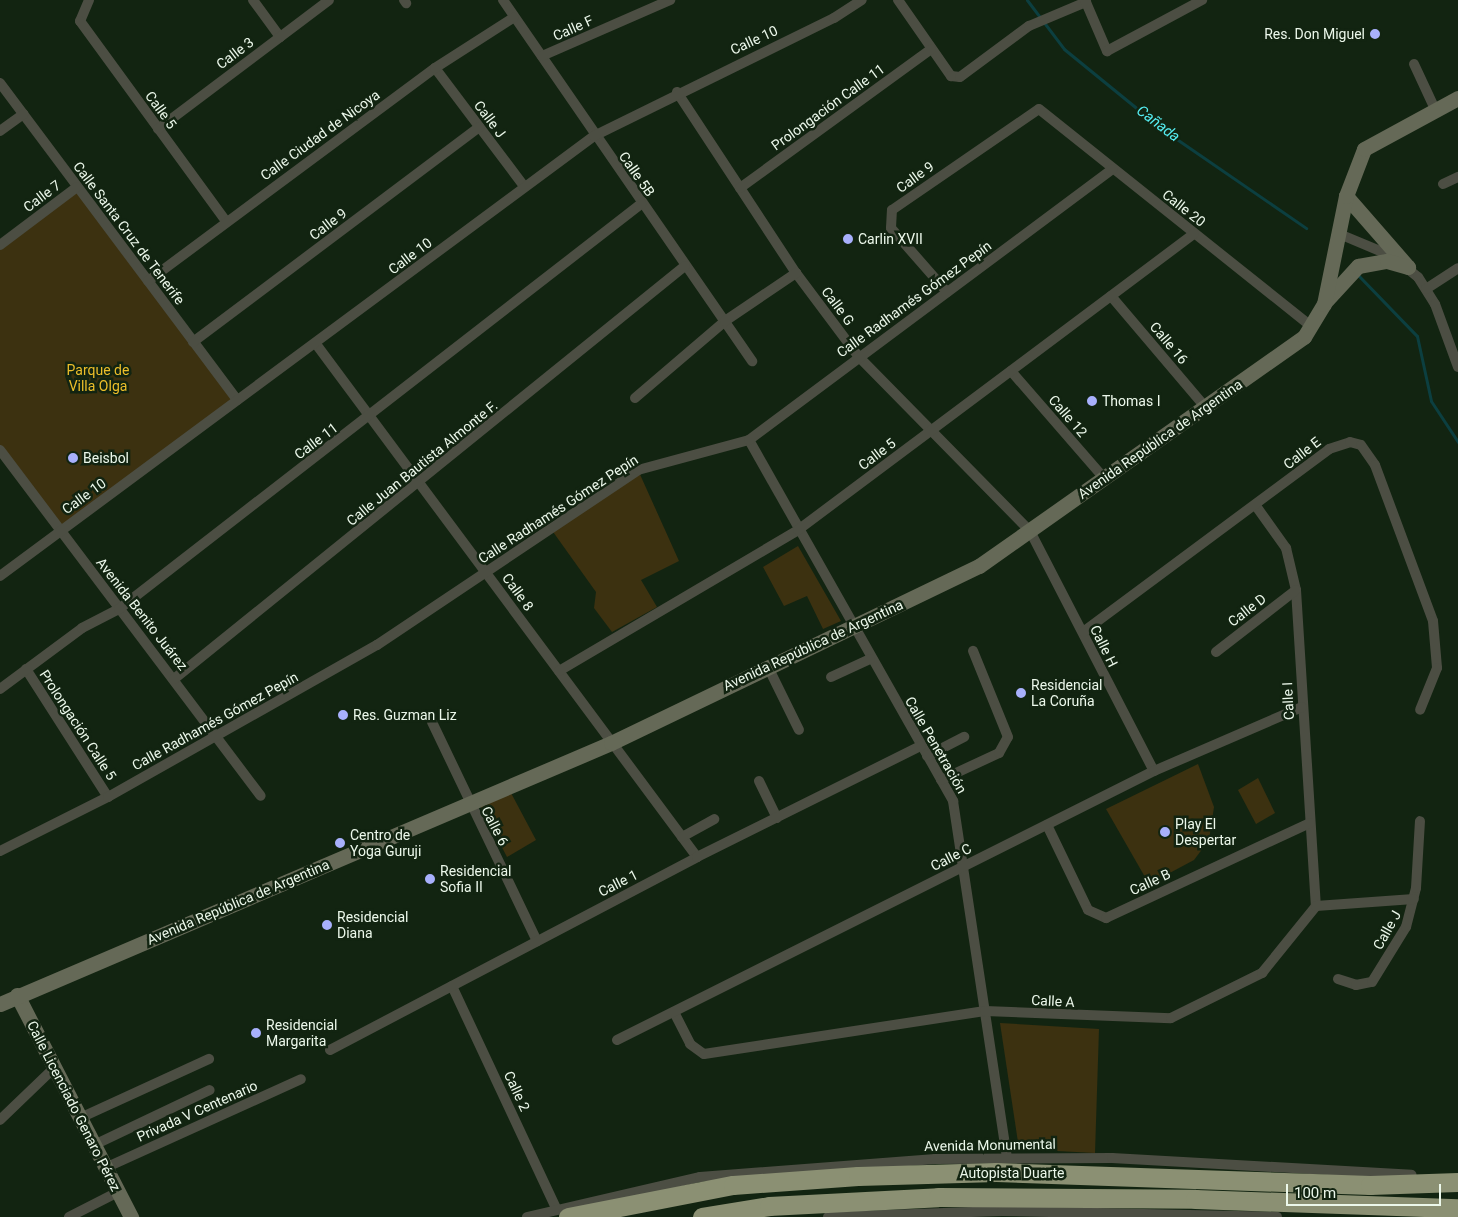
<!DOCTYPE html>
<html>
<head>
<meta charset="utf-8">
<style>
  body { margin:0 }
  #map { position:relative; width:1458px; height:1217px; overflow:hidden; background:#122411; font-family:Roboto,sans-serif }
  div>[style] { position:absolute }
  .green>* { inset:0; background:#3c3110 }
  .stream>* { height:3px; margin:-1.5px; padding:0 1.5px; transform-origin:1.5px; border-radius:1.5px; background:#0c3f40 }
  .minor>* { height:10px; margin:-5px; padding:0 5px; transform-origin:5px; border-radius:5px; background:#4c4e43 }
  .secondary>* { height:15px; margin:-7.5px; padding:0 7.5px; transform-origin:7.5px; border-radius:7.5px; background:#656957 }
  .motorway>* { height:19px; margin:-9.5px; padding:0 9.5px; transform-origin:9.5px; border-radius:9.5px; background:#8b9073 }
  .dots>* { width:14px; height:14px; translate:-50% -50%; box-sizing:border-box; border:2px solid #122411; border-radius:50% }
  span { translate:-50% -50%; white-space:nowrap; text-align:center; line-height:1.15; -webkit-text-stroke:5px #122411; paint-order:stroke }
  .street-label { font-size:14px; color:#ecf8eb }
  .poi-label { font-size:14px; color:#ecf8eb }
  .right { translate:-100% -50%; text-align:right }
  .left { translate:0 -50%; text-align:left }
  .park-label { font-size:14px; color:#ecbe2a }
  .water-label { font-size:15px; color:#55edf1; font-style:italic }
  .scale { position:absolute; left:1286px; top:1184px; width:155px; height:22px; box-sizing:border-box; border:2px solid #ecf8eb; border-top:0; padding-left:6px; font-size:15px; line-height:18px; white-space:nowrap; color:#ecf8eb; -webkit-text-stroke:4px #122411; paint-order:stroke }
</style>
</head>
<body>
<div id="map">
  <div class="green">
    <div style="clip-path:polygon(77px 187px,237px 400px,60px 530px,0 450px,0 245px)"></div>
    <div style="clip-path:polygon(638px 470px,679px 561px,641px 580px,657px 607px,612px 632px,594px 608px,596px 592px,551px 529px)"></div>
    <div style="clip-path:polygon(798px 546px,841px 621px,823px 629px,807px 596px,784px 606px,763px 567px)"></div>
    <div style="clip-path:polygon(1198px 764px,1214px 807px,1209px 840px,1194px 860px,1149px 884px,1106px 809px)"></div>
    <div style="clip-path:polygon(1258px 778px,1275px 813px,1256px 824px,1238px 790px)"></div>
    <div style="clip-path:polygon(510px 791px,536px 840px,507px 857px,481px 807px)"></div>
    <div style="clip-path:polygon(1000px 1023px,1099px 1029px,1095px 1153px,1019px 1149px)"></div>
  </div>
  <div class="stream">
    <div style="left:1027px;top:0;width:61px;rotate:52.9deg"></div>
    <div style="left:1064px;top:49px;width:127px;rotate:39.2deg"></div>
    <div style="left:1162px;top:129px;width:175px;rotate:34.5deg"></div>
    <div style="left:1358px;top:275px;width:85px;rotate:46deg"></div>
    <div style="left:1417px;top:336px;width:66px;rotate:77.8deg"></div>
    <div style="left:1431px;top:401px;width:49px;rotate:56.6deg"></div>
  </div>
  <div class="minor">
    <div style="left:89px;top:0;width:23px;rotate:113deg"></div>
    <div style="left:80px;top:21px;width:248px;rotate:53.9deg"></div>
    <div style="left:253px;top:0;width:46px;rotate:53.9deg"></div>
    <div style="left:404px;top:0;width:4px;rotate:56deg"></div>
    <div style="left:503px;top:0;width:439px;rotate:55.4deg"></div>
    <div style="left:898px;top:0;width:93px;rotate:55.1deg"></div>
    <div style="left:951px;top:76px;width:9px;rotate:6deg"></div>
    <div style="left:960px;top:77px;width:86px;rotate:-36.5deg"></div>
    <div style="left:1029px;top:26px;width:62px;rotate:-22.8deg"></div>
    <div style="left:1085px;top:0;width:56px;rotate:66.7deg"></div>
    <div style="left:1107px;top:51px;width:108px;rotate:-28.2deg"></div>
    <div style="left:542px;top:56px;width:140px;rotate:-23.6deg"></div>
    <div style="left:1414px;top:64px;width:50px;rotate:65deg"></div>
    <div style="left:435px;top:68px;width:148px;rotate:53deg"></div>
    <div style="left:0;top:83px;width:396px;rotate:53.2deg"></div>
    <div style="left:677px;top:92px;width:217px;rotate:56.7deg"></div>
    <div style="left:796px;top:273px;width:104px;rotate:53.2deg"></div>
    <div style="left:858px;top:356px;width:245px;rotate:45.5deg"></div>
    <div style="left:1030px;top:531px;width:270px;rotate:62.7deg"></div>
    <div style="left:158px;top:129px;width:214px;rotate:-37deg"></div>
    <div style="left:0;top:131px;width:29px;rotate:-36deg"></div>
    <div style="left:1443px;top:184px;width:17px;rotate:-25deg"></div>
    <div style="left:740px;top:188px;width:236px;rotate:-36deg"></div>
    <div style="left:1337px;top:233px;width:60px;rotate:22.7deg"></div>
    <div style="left:1392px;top:256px;width:33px;rotate:39deg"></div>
    <div style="left:1418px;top:277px;width:32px;rotate:58deg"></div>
    <div style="left:1435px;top:304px;width:67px;rotate:69.9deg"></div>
    <div style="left:0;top:245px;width:96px;rotate:-37deg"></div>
    <div style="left:148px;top:281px;width:357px;rotate:-36.6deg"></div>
    <div style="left:435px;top:68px;width:93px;rotate:-32.7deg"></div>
    <div style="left:1426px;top:289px;width:38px;rotate:-33deg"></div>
    <div style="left:947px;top:292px;width:85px;rotate:-131.2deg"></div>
    <div style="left:891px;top:228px;width:18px;rotate:-87deg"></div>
    <div style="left:892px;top:210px;width:178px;rotate:-34.5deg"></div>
    <div style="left:1039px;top:109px;width:349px;rotate:38.6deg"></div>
    <div style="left:1111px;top:296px;width:145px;rotate:49.7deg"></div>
    <div style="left:193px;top:342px;width:358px;rotate:-36.9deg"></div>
    <div style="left:316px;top:344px;width:639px;rotate:53.4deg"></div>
    <div style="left:1011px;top:371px;width:142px;rotate:49deg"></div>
    <div style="left:635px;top:398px;width:118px;rotate:-40.5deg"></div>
    <div style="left:725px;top:321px;width:86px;rotate:-34.1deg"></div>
    <div style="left:749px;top:440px;width:415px;rotate:60.5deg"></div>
    <div style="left:953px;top:801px;width:361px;rotate:81.4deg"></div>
    <div style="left:0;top:450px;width:433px;rotate:53deg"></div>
    <div style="left:1256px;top:506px;width:52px;rotate:54.5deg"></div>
    <div style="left:1286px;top:548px;width:43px;rotate:76.6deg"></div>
    <div style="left:1296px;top:590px;width:317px;rotate:86.4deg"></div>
    <div style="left:0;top:576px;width:739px;rotate:-36.53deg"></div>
    <div style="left:594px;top:136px;width:267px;rotate:-26.2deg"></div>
    <div style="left:834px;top:18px;width:33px;rotate:-33deg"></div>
    <div style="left:1083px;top:632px;width:307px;rotate:-36.6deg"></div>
    <div style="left:1329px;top:449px;width:22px;rotate:-18deg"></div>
    <div style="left:1350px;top:442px;width:11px;rotate:15deg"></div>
    <div style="left:1361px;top:445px;width:24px;rotate:55deg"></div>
    <div style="left:1375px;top:465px;width:166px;rotate:69.6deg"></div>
    <div style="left:1433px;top:621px;width:47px;rotate:85.1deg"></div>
    <div style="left:1437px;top:668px;width:45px;rotate:112deg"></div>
    <div style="left:1216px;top:652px;width:101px;rotate:-37.8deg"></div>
    <div style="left:768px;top:667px;width:70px;rotate:63.8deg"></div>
    <div style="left:26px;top:669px;width:152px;rotate:57.4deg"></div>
    <div style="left:559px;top:671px;width:277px;rotate:-30.5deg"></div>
    <div style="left:798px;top:530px;width:494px;rotate:-36.8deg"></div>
    <div style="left:831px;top:677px;width:43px;rotate:-24.8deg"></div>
    <div style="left:174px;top:679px;width:657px;rotate:-38.95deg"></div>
    <div style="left:0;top:689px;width:102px;rotate:-36.6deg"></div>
    <div style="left:82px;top:628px;width:42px;rotate:-27.2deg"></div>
    <div style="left:119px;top:609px;width:661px;rotate:-37.81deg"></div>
    <div style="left:432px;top:722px;width:243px;rotate:64.4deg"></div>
    <div style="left:927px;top:756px;width:42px;rotate:-27.2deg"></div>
    <div style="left:941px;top:780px;width:64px;rotate:-25deg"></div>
    <div style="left:999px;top:753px;width:18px;rotate:-61deg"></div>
    <div style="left:1008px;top:737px;width:93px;rotate:-112.1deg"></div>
    <div style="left:759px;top:781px;width:41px;rotate:64.1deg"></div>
    <div style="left:1047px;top:825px;width:94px;rotate:64.2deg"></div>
    <div style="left:1088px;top:910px;width:20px;rotate:24deg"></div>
    <div style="left:1106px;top:918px;width:225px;rotate:-25deg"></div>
    <div style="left:682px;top:837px;width:37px;rotate:-29deg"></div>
    <div style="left:0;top:851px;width:121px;rotate:-26.6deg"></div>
    <div style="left:108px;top:797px;width:309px;rotate:-29.5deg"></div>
    <div style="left:377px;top:645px;width:314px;rotate:-33.8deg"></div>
    <div style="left:638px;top:470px;width:115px;rotate:-15.1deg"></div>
    <div style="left:749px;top:440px;width:453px;rotate:-36.7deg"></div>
    <div style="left:1338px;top:979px;width:19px;rotate:18deg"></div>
    <div style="left:1356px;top:985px;width:16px;rotate:-11deg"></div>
    <div style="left:1372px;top:982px;width:65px;rotate:-58.3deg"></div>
    <div style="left:1406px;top:927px;width:40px;rotate:-75.6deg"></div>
    <div style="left:1416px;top:888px;width:67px;rotate:-86.6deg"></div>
    <div style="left:452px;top:986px;width:245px;rotate:64.9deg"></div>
    <div style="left:674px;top:1012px;width:36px;rotate:63deg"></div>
    <div style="left:690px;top:1044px;width:17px;rotate:36deg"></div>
    <div style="left:704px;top:1054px;width:284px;rotate:-8.7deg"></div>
    <div style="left:985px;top:1011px;width:186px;rotate:2.2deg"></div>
    <div style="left:1171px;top:1018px;width:102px;rotate:-26.3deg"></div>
    <div style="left:1262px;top:973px;width:86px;rotate:-51.1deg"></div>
    <div style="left:1316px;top:906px;width:98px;rotate:-4.1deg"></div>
    <div style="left:617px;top:1040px;width:601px;rotate:-26.61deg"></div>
    <div style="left:1154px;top:771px;width:161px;rotate:-23.4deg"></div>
    <div style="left:330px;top:1050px;width:415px;rotate:-27.7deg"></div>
    <div style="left:697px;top:857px;width:250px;rotate:-26.4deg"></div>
    <div style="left:80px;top:1118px;width:142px;rotate:-24.6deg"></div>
    <div style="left:0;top:1120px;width:75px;rotate:-43.9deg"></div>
    <div style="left:94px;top:1145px;width:128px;rotate:-25.4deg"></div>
    <div style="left:105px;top:1168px;width:215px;rotate:-24.4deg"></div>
    <div style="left:69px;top:1217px;width:55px;rotate:-27deg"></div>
    <div style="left:527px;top:1217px;width:178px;rotate:-13deg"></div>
    <div style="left:700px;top:1177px;width:236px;rotate:-4.4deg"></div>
    <div style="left:935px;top:1159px;width:177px;rotate:-0.3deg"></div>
    <div style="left:1112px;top:1158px;width:300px;rotate:3.2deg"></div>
    <div style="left:828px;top:1217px;width:174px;rotate:-2deg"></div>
    <div style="left:1002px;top:1211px;width:275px;rotate:1.2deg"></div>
  </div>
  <div class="secondary">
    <div style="left:1346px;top:196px;width:94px;rotate:48.9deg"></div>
    <div style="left:1325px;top:302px;width:49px;rotate:-47.5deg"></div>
    <div style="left:1358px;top:266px;width:29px;rotate:-10deg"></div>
    <div style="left:1387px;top:261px;width:22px;rotate:16deg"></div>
    <div style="left:17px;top:995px;width:250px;rotate:62.8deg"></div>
    <div style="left:0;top:1004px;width:664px;rotate:-23.13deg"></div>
    <div style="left:611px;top:743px;width:408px;rotate:-25.7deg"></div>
    <div style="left:979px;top:566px;width:398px;rotate:-35.2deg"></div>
    <div style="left:1304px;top:337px;width:39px;rotate:-59deg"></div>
    <div style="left:1324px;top:304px;width:110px;rotate:-78.5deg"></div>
    <div style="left:1346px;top:196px;width:50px;rotate:-69deg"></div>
    <div style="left:1364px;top:149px;width:107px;rotate:-28.5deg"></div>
  </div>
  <div class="motorway">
    <div style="left:568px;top:1217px;width:168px;rotate:-11deg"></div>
    <div style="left:733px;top:1185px;width:125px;rotate:-4.1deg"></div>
    <div style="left:858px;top:1176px;width:138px;rotate:-1.7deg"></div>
    <div style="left:996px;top:1172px;width:374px;rotate:2deg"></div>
    <div style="left:1370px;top:1185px;width:88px;rotate:-2deg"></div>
    <div style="left:702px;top:1217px;width:68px;rotate:-9.3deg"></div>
    <div style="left:769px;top:1206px;width:169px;rotate:-3deg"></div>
    <div style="left:938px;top:1197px;width:257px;rotate:0.4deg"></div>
    <div style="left:1195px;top:1199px;width:263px;rotate:2deg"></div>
  </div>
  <div class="dots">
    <div style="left:1375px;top:34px;background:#a8b0fc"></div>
    <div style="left:848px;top:239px;background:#a8b0fc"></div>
    <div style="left:1092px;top:401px;background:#a8b0fc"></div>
    <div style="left:73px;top:458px;background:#a8b0fc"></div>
    <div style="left:1021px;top:693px;background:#a8b0fc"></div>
    <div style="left:343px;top:715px;background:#a8b0fc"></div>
    <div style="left:1165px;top:832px;background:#a8b0fc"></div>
    <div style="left:340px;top:843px;background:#a8b0fc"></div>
    <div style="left:430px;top:879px;background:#a8b0fc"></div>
    <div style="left:327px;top:925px;background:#a8b0fc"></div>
    <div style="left:256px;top:1033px;background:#a8b0fc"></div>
  </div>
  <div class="street-label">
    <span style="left:573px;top:28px;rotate:-24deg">Calle F</span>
    <span style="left:754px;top:40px;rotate:-25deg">Calle 10</span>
    <span style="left:235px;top:53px;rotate:-37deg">Calle 3</span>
    <span style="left:828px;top:107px;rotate:-36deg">Prolongación Calle 11</span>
    <span style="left:161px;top:110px;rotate:54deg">Calle 5</span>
    <span style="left:490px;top:119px;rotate:53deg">Calle J</span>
    <span style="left:320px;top:135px;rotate:-36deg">Calle Ciudad de Nicoya</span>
    <span style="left:637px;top:174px;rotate:55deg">Calle 5B</span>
    <span style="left:915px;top:177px;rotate:-36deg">Calle 9</span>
    <span style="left:42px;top:196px;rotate:-37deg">Calle 7</span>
    <span style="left:1184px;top:208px;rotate:38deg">Calle 20</span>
    <span style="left:328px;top:224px;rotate:-37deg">Calle 9</span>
    <span style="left:129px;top:233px;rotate:53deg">Calle Santa Cruz de Tenerife</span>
    <span style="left:410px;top:256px;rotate:-37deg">Calle 10</span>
    <span style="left:914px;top:299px;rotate:-36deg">Calle Radhamés Gómez Pepín</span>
    <span style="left:838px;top:306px;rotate:53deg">Calle G</span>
    <span style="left:1169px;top:343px;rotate:50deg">Calle 16</span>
    <span style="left:1068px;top:416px;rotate:49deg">Calle 12</span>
    <span style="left:1160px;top:439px;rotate:-35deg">Avenida República de Argentina</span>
    <span style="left:316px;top:441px;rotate:-37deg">Calle 11</span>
    <span style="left:1302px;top:453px;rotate:-38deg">Calle E</span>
    <span style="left:877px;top:454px;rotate:-37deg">Calle 5</span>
    <span style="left:422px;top:463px;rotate:-39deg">Calle Juan Bautista Almonte F.</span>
    <span style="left:84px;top:496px;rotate:-36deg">Calle 10</span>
    <span style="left:558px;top:509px;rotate:-33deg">Calle Radhamés Gómez Pepín</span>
    <span style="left:518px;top:592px;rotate:54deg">Calle 8</span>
    <span style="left:1247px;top:610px;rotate:-38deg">Calle D</span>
    <span style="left:142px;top:614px;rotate:52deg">Avenida Benito Juárez</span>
    <span style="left:813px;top:645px;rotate:-25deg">Avenida República de Argentina</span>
    <span style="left:1104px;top:646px;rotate:64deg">Calle H</span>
    <span style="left:1288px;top:701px;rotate:-93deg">Calle I</span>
    <span style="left:215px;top:721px;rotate:-29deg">Calle Radhamés Gómez Pepín</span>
    <span style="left:78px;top:725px;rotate:57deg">Prolongación Calle 5</span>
    <span style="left:936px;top:745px;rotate:60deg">Calle Penetración</span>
    <span style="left:495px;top:826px;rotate:63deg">Calle 6</span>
    <span style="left:951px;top:857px;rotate:-27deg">Calle C</span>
    <span style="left:1150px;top:882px;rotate:-25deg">Calle B</span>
    <span style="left:618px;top:883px;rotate:-27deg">Calle 1</span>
    <span style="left:238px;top:902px;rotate:-23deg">Avenida República de Argentina</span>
    <span style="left:1387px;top:930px;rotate:-61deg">Calle J</span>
    <span style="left:1053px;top:1001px;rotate:3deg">Calle A</span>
    <span style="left:517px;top:1091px;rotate:65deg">Calle 2</span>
    <span style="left:74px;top:1106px;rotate:63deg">Calle Licenciado Genaro Pérez</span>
    <span style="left:197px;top:1111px;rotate:-24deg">Privada V Centenario</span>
    <span style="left:990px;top:1145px;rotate:-1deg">Avenida Monumental</span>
    <span style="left:1012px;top:1173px">Autopista Duarte</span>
  </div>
  <div class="poi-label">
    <span class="right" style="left:1365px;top:34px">Res. Don Miguel</span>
    <span class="left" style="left:858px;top:239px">Carlin XVII</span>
    <span class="left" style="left:1102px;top:401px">Thomas I</span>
    <span class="left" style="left:83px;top:458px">Beisbol</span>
    <span class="left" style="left:1031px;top:693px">Residencial<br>La Coruña</span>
    <span class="left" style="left:353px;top:715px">Res. Guzman Liz</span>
    <span class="left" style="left:1175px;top:832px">Play El<br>Despertar</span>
    <span class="left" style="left:350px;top:843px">Centro de<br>Yoga Guruji</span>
    <span class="left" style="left:440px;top:879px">Residencial<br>Sofia II</span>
    <span class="left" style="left:337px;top:925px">Residencial<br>Diana</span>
    <span class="left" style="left:266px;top:1033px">Residencial<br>Margarita</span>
  </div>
  <div class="park-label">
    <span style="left:98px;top:378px">Parque de<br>Villa Olga</span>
  </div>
  <div class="water-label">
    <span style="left:1158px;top:124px;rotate:37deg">Cañada</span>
  </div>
  <div class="scale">100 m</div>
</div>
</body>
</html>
